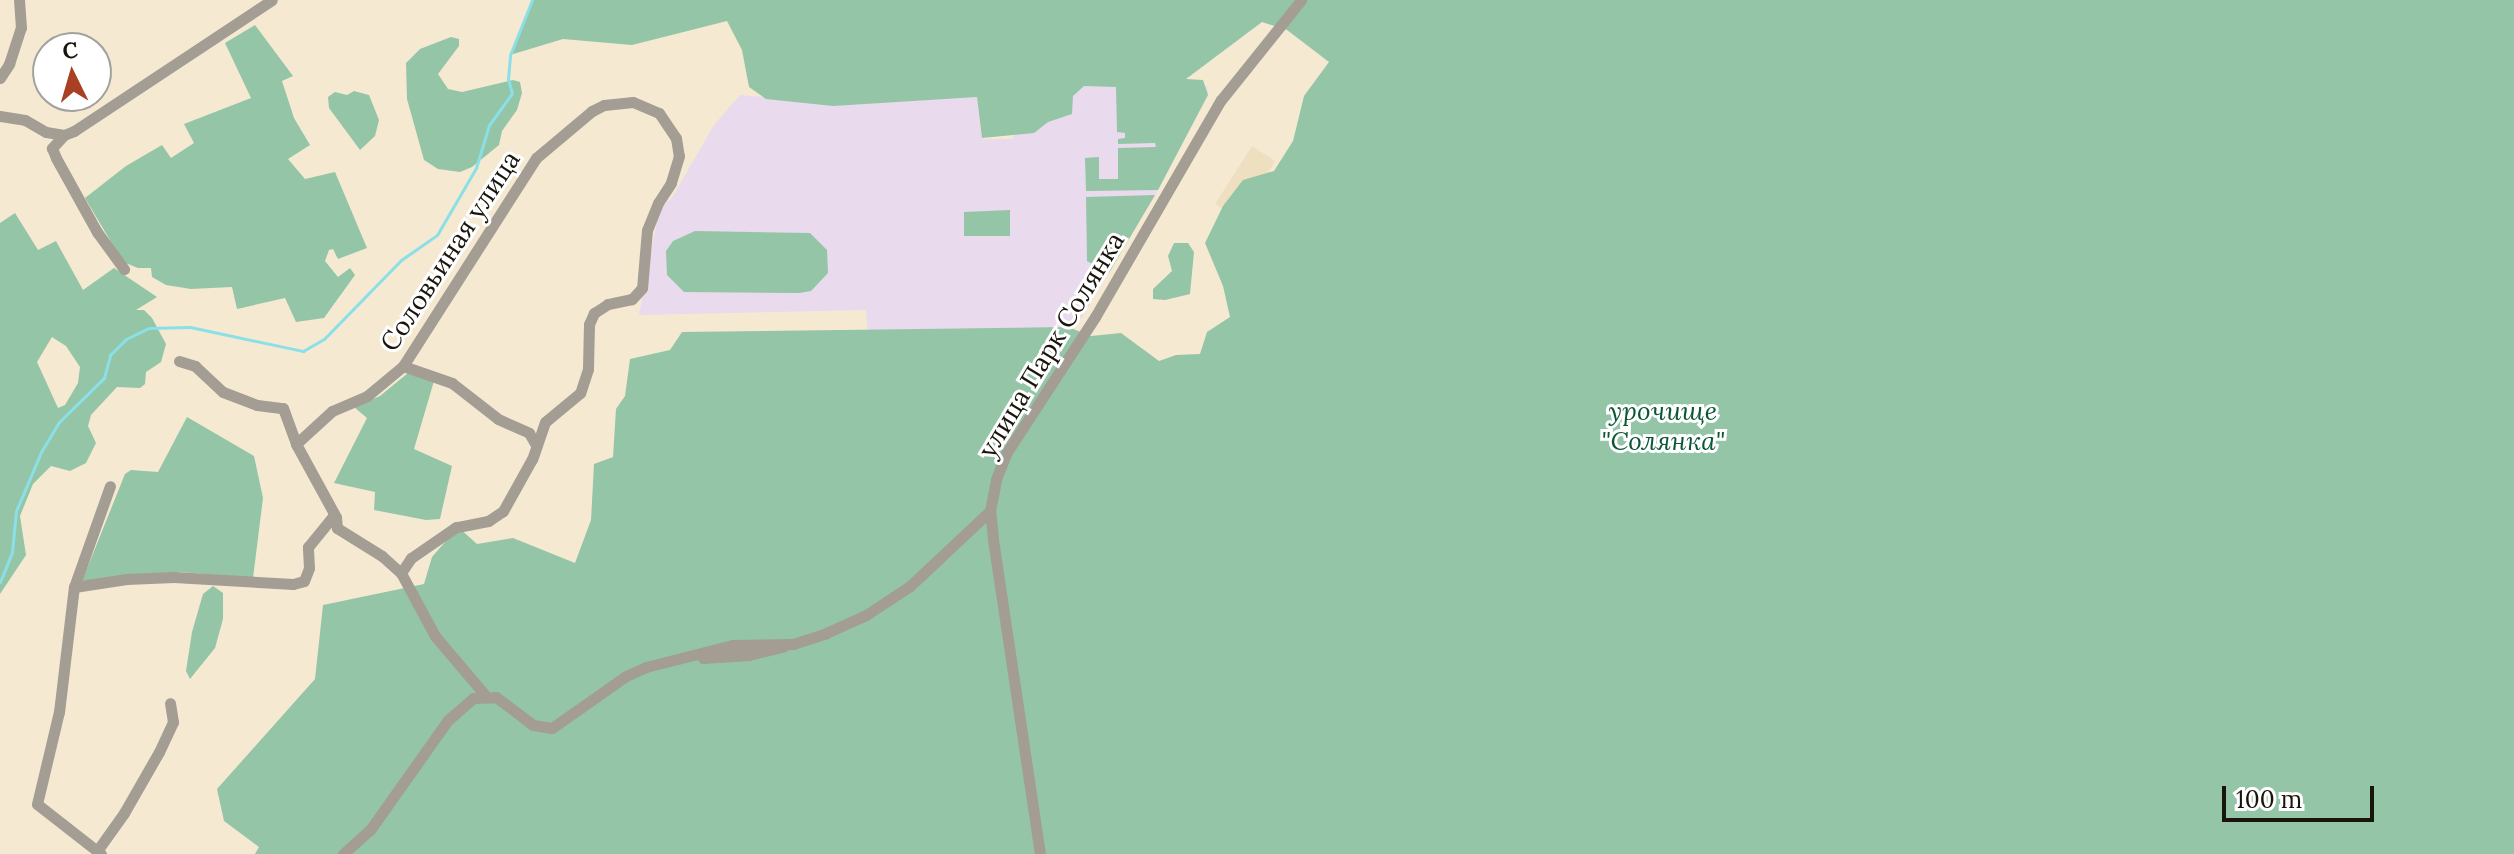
<!DOCTYPE html>
<html>
<head>
<meta charset="utf-8">
<style>
  body { margin:0 }
  #map { position:relative; width:2514px; height:854px; overflow:hidden; background:#f5e9d2; font-family:Lora,serif }
  div>[style] { position:absolute }
  .built>* { inset:0; background:#eedfc1 }
  .education>* { inset:0; background:#e9daed }
  .green>* { inset:0; background:#94c5a7 }
  .stream>* { height:3px; margin:-1.5px; padding:0 1.5px; transform-origin:1.5px; border-radius:1.5px; background:#8be0e8 }
  .street>* { height:11px; margin:-5.5px; padding:0 5.5px; transform-origin:5.5px; border-radius:5.5px; background:#a39d94 }
  span { translate:-50% -50%; white-space:nowrap; text-align:center; line-height:1.15; -webkit-text-stroke:6px #fff; paint-order:stroke }
  .street-label { font-size:26px; color:#19150d }
  .park-label { font-size:26px; color:#0b5734; font-style:italic }
  .north { position:absolute; left:32px; top:32px; width:80px; height:80px; box-sizing:border-box; background:#fff; border:2px solid #a3a19e; border-radius:50%; rotate:355deg; font-size:22px; font-weight:700; line-height:32px; text-align:center; color:#19150d }
  .north::after { content:''; display:block; margin:auto; width:28px; height:36px; background:#a94024; clip-path:polygon(50% 0,100% 100%,50% 72%,0 100%) }
  .scale { position:absolute; left:2222px; top:786px; width:152px; height:36px; box-sizing:border-box; border:4px solid #19150d; border-top:0; padding-left:10px; font-size:24px; line-height:28px; white-space:nowrap; color:#19150d; -webkit-text-stroke:6px #fff; paint-order:stroke }
</style>
</head>
<body>
<div id="map">
  <div class="built">
    <div style="clip-path:polygon(1252px 146px,1275px 161px,1250px 202px,1235px 217px,1215px 204px)"></div>
  </div>
  <div class="education">
    <div style="clip-path:polygon(1029px 81px,1207px 86px,1208px 92px,1157px 192px,1083px 316px,1061px 345px,868px 341px,866px 310px,639px 315px,659px 211px,673px 196px,714px 125px,740px 95px,852px 104px,977px 97px,982px 139px,1013px 139px,1022px 91px)"></div>
  </div>
  <div class="green">
    <div style="clip-path:polygon(532px 0,2514px 0,2514px 854px,255px 854px,259px 847px,224px 821px,217px 789px,315px 679px,323px 605px,424px 584px,432px 557px,458px 527px,477px 544px,513px 538px,575px 563px,591px 520px,594px 464px,613px 457px,616px 409px,625px 396px,630px 359px,670px 350px,682px 332px,1068px 327px,1091px 336px,1121px 333px,1159px 361px,1176px 355px,1200px 354px,1207px 332px,1230px 317px,1223px 286px,1205px 243px,1223px 206px,1243px 180px,1274px 171px,1293px 141px,1304px 96px,1329px 62px,1287px 30px,1262px 22px,1186px 79px,1203px 80px,1208px 95px,1158px 190px,1086px 191px,1085px 158px,1099px 157px,1099px 179px,1118px 179px,1118px 148px,1156px 147px,1155px 143px,1118px 144px,1118px 139px,1125px 138px,1125px 133px,1117px 132px,1116px 87px,1084px 86px,1073px 96px,1072px 114px,1048px 122px,1034px 133px,982px 138px,977px 97px,833px 106px,766px 99px,749px 87px,742px 50px,727px 21px,632px 45px,563px 39px,510px 55px)"></div>
    <div style="clip-path:polygon(255px 25px,293px 76px,282px 81px,294px 118px,310px 145px,288px 159px,305px 179px,335px 172px,367px 248px,338px 259px,333px 249px,329px 250px,325px 261px,338px 277px,350px 268px,355px 275px,324px 318px,296px 322px,285px 298px,237px 309px,232px 287px,191px 289px,166px 285px,152px 277px,151px 268px,138px 268px,123px 262px,85px 198px,126px 166px,162px 145px,171px 158px,194px 143px,184px 124px,251px 98px,225px 43px)"></div>
    <div style="clip-path:polygon(451px 37px,459px 39px,459px 46px,438px 74px,448px 89px,462px 92px,513px 80px,520px 82px,522px 93px,517px 110px,502px 131px,499px 145px,472px 167px,460px 172px,438px 169px,424px 160px,407px 99px,406px 63px,420px 49px)"></div>
    <div style="clip-path:polygon(354px 91px,369px 95px,379px 120px,375px 136px,360px 150px,329px 108px,328px 97px,335px 92px,347px 95px)"></div>
    <div style="clip-path:polygon(1155px 195px,1109px 273px,1087px 261px,1086px 197px)"></div>
    <div style="clip-path:polygon(1010px 210px,1010px 236px,964px 236px,964px 212px)"></div>
    <div style="clip-path:polygon(evenodd,15px 213px,38px 250px,56px 241px,83px 290px,114px 268px,157px 297px,136px 310px,144px 310px,152px 318px,166px 344px,161px 362px,146px 372px,145px 384px,140px 388px,117px 387px,91px 415px,88px 426px,96px 443px,86px 463px,70px 471px,51px 466px,33px 484px,20px 516px,26px 555px,0 594px,0 223px,15px 213px,52px 337px,66px 346px,80px 367px,78px 383px,65px 405px,58px 408px,37px 362px,52px 337px)"></div>
    <div style="clip-path:polygon(695px 231px,810px 233px,827px 250px,828px 273px,811px 291px,799px 293px,684px 292px,667px 275px,666px 251px,673px 241px)"></div>
    <div style="clip-path:polygon(1174px 243px,1188px 243px,1194px 252px,1190px 294px,1165px 300px,1153px 299px,1153px 289px,1172px 271px,1168px 256px)"></div>
    <div style="clip-path:polygon(408px 373px,434px 381px,414px 449px,452px 466px,440px 519px,426px 520px,374px 510px,375px 492px,334px 483px,367px 418px,354px 407px,380px 396px)"></div>
    <div style="clip-path:polygon(187px 417px,254px 456px,263px 498px,253px 578px,180px 572px,82px 581px,125px 474px,131px 470px,158px 472px)"></div>
    <div style="clip-path:polygon(213px 586px,223px 593px,223px 619px,215px 648px,190px 679px,186px 671px,192px 632px,203px 594px)"></div>
  </div>
  <div class="stream">
    <div style="left:0;top:582px;width:32px;rotate:-68deg"></div>
    <div style="left:12px;top:552px;width:41px;rotate:-84.4deg"></div>
    <div style="left:16px;top:511px;width:64px;rotate:-67deg"></div>
    <div style="left:41px;top:452px;width:35px;rotate:-59deg"></div>
    <div style="left:59px;top:422px;width:63px;rotate:-44.4deg"></div>
    <div style="left:104px;top:378px;width:24px;rotate:-75deg"></div>
    <div style="left:110px;top:355px;width:23px;rotate:-45deg"></div>
    <div style="left:126px;top:339px;width:25px;rotate:-26deg"></div>
    <div style="left:149px;top:328px;width:41px;rotate:-1.4deg"></div>
    <div style="left:190px;top:327px;width:116px;rotate:12deg"></div>
    <div style="left:303px;top:351px;width:24px;rotate:-30deg"></div>
    <div style="left:324px;top:339px;width:110px;rotate:-45.7deg"></div>
    <div style="left:401px;top:260px;width:44px;rotate:-34.8deg"></div>
    <div style="left:437px;top:235px;width:78px;rotate:-59.8deg"></div>
    <div style="left:476px;top:168px;width:45px;rotate:-73.2deg"></div>
    <div style="left:489px;top:125px;width:39px;rotate:-54deg"></div>
    <div style="left:512px;top:93px;width:15px;rotate:-106deg"></div>
    <div style="left:508px;top:79px;width:24px;rotate:-85deg"></div>
    <div style="left:510px;top:55px;width:59px;rotate:-68.2deg"></div>
  </div>
  <div class="street">
    <div style="left:0;top:78px;width:17px;rotate:-57deg"></div>
    <div style="left:9px;top:64px;width:38px;rotate:-72deg"></div>
    <div style="left:21px;top:28px;width:28px;rotate:-94deg"></div>
    <div style="left:0;top:116px;width:25px;rotate:9deg"></div>
    <div style="left:25px;top:120px;width:24px;rotate:30deg"></div>
    <div style="left:46px;top:132px;width:18px;rotate:9deg"></div>
    <div style="left:64px;top:135px;width:11px;rotate:-22deg"></div>
    <div style="left:74px;top:131px;width:237px;rotate:-33.5deg"></div>
    <div style="left:64px;top:135px;width:18px;rotate:133deg"></div>
    <div style="left:52px;top:148px;width:11px;rotate:68deg"></div>
    <div style="left:56px;top:158px;width:85px;rotate:61deg"></div>
    <div style="left:97px;top:232px;width:46px;rotate:53.9deg"></div>
    <div style="left:179px;top:361px;width:17px;rotate:17deg"></div>
    <div style="left:195px;top:366px;width:38px;rotate:43deg"></div>
    <div style="left:223px;top:392px;width:36px;rotate:21deg"></div>
    <div style="left:257px;top:405px;width:26px;rotate:7deg"></div>
    <div style="left:283px;top:408px;width:38px;rotate:70deg"></div>
    <div style="left:296px;top:444px;width:49px;rotate:-42.5deg"></div>
    <div style="left:332px;top:411px;width:38px;rotate:-23deg"></div>
    <div style="left:367px;top:396px;width:47px;rotate:-39.8deg"></div>
    <div style="left:403px;top:366px;width:247px;rotate:-57.4deg"></div>
    <div style="left:536px;top:158px;width:73px;rotate:-40deg"></div>
    <div style="left:592px;top:111px;width:13px;rotate:-27deg"></div>
    <div style="left:604px;top:105px;width:29px;rotate:-6deg"></div>
    <div style="left:633px;top:102px;width:28px;rotate:23deg"></div>
    <div style="left:659px;top:113px;width:30px;rotate:56deg"></div>
    <div style="left:676px;top:138px;width:18px;rotate:81deg"></div>
    <div style="left:679px;top:156px;width:28px;rotate:107deg"></div>
    <div style="left:671px;top:183px;width:24px;rotate:123deg"></div>
    <div style="left:658px;top:203px;width:29px;rotate:112deg"></div>
    <div style="left:647px;top:230px;width:58px;rotate:94.9deg"></div>
    <div style="left:642px;top:288px;width:15px;rotate:132deg"></div>
    <div style="left:632px;top:299px;width:25px;rotate:168deg"></div>
    <div style="left:608px;top:304px;width:17px;rotate:147deg"></div>
    <div style="left:594px;top:313px;width:12px;rotate:114deg"></div>
    <div style="left:589px;top:324px;width:45px;rotate:91.3deg"></div>
    <div style="left:588px;top:369px;width:25px;rotate:108deg"></div>
    <div style="left:580px;top:393px;width:45px;rotate:140.4deg"></div>
    <div style="left:545px;top:422px;width:39px;rotate:109deg"></div>
    <div style="left:532px;top:459px;width:60px;rotate:119.1deg"></div>
    <div style="left:503px;top:511px;width:18px;rotate:146deg"></div>
    <div style="left:488px;top:521px;width:33px;rotate:169deg"></div>
    <div style="left:456px;top:527px;width:55px;rotate:145.4deg"></div>
    <div style="left:411px;top:558px;width:18px;rotate:124deg"></div>
    <div style="left:403px;top:366px;width:52px;rotate:19.1deg"></div>
    <div style="left:452px;top:383px;width:58px;rotate:38deg"></div>
    <div style="left:498px;top:419px;width:34px;rotate:24deg"></div>
    <div style="left:529px;top:433px;width:14px;rotate:60deg"></div>
    <div style="left:296px;top:444px;width:83px;rotate:61.3deg"></div>
    <div style="left:336px;top:517px;width:11px;rotate:85deg"></div>
    <div style="left:337px;top:528px;width:53px;rotate:31.9deg"></div>
    <div style="left:382px;top:556px;width:25px;rotate:42deg"></div>
    <div style="left:401px;top:573px;width:72px;rotate:61.6deg"></div>
    <div style="left:435px;top:636px;width:77px;rotate:49.7deg"></div>
    <div style="left:74px;top:587px;width:53px;rotate:-8.7deg"></div>
    <div style="left:126px;top:579px;width:48px;rotate:-2.4deg"></div>
    <div style="left:174px;top:577px;width:119px;rotate:3.4deg"></div>
    <div style="left:293px;top:584px;width:11px;rotate:-15deg"></div>
    <div style="left:304px;top:581px;width:14px;rotate:-69deg"></div>
    <div style="left:309px;top:568px;width:21px;rotate:-93deg"></div>
    <div style="left:308px;top:547px;width:41px;rotate:-50.9deg"></div>
    <div style="left:703px;top:658px;width:46px;rotate:-3.7deg"></div>
    <div style="left:749px;top:655px;width:36px;rotate:-14deg"></div>
    <div style="left:97px;top:851px;width:47px;rotate:-54.6deg"></div>
    <div style="left:124px;top:813px;width:70px;rotate:-60.2deg"></div>
    <div style="left:159px;top:752px;width:33px;rotate:-65deg"></div>
    <div style="left:173px;top:722px;width:19px;rotate:-99deg"></div>
    <div style="left:101px;top:854px;width:81px;rotate:-142deg"></div>
    <div style="left:37px;top:804px;width:95px;rotate:-76.6deg"></div>
    <div style="left:59px;top:712px;width:126px;rotate:-83.2deg"></div>
    <div style="left:74px;top:587px;width:107px;rotate:-70.4deg"></div>
    <div style="left:343px;top:854px;width:36px;rotate:-42deg"></div>
    <div style="left:370px;top:830px;width:135px;rotate:-54.7deg"></div>
    <div style="left:448px;top:720px;width:33px;rotate:-41deg"></div>
    <div style="left:473px;top:698px;width:23px;rotate:-2deg"></div>
    <div style="left:496px;top:697px;width:46px;rotate:37.1deg"></div>
    <div style="left:533px;top:725px;width:19px;rotate:9deg"></div>
    <div style="left:552px;top:728px;width:90px;rotate:-35.1deg"></div>
    <div style="left:626px;top:676px;width:22px;rotate:-24deg"></div>
    <div style="left:646px;top:667px;width:90px;rotate:-14.2deg"></div>
    <div style="left:733px;top:645px;width:60px;rotate:-1deg"></div>
    <div style="left:793px;top:644px;width:35px;rotate:-18deg"></div>
    <div style="left:826px;top:633px;width:44px;rotate:-24.2deg"></div>
    <div style="left:866px;top:615px;width:53px;rotate:-33.4deg"></div>
    <div style="left:910px;top:586px;width:110px;rotate:-43.2deg"></div>
    <div style="left:1040px;top:854px;width:319px;rotate:-98.5deg"></div>
    <div style="left:993px;top:538px;width:27px;rotate:-96deg"></div>
    <div style="left:990px;top:511px;width:33px;rotate:-79deg"></div>
    <div style="left:996px;top:479px;width:29px;rotate:-68deg"></div>
    <div style="left:1007px;top:452px;width:161px;rotate:-56.9deg"></div>
    <div style="left:1095px;top:317px;width:251px;rotate:-59.9deg"></div>
    <div style="left:1221px;top:100px;width:128px;rotate:-51.3deg"></div>
  </div>
  <div class="street-label">
    <span style="left:450px;top:251px;rotate:-57deg">Соловьиная улица</span>
    <span style="left:1051px;top:345px;rotate:-59deg">улица Парк Солянка</span>
  </div>
  <div class="park-label">
    <span style="left:1663px;top:426px">урочище<br>"Солянка"</span>
  </div>
  <div class="north">С</div>
  <div class="scale">100 m</div>
</div>
</body>
</html>
